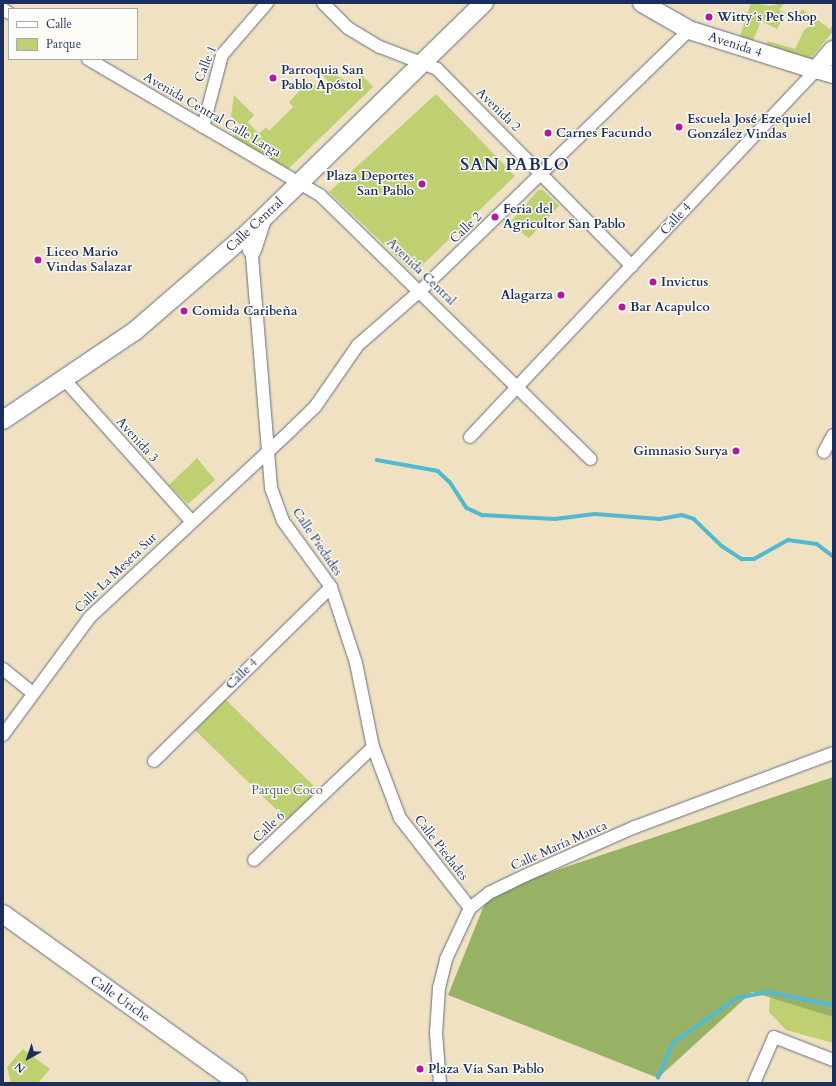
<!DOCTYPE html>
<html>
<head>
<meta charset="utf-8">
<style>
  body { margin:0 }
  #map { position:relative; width:836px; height:1086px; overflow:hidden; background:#efe1c2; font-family:Cardo,serif }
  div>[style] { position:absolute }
  .green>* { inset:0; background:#bfd073 }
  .forest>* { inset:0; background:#97b265 }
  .stream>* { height:3.5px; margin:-1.75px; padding:0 1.75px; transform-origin:1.75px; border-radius:1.75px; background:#53b9d1 }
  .roads { filter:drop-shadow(0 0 1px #656d81) drop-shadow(0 0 1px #656d81) }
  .minor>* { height:12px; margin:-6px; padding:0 6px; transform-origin:6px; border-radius:6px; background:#fff }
  .tertiary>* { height:16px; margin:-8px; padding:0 8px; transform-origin:8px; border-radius:8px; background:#fff }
  .secondary>* { height:18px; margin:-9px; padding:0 9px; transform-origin:9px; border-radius:9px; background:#fff }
  .dots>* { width:11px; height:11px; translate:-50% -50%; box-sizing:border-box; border:2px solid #fdfcf7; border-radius:50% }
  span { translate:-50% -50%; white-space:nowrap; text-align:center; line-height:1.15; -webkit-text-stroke:3px #fdfcf7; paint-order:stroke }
  .poi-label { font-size:13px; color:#1b2f5e; font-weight:700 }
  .left { translate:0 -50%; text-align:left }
  .right { translate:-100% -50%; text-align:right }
  .street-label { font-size:13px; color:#1b2f5e }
  .park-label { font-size:13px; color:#4c5f64 }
  .district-label { font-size:17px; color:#1b2f5e; font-weight:700; letter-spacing:1px }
  .frame { position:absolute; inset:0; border:4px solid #1b2f5e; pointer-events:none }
  .legend { position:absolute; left:8px; top:8px; width:130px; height:52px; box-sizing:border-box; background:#fdfcf7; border:1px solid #a3aaba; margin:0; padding:5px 7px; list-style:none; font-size:12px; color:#1b2f5e }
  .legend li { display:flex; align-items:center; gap:8px; height:20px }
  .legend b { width:20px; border:1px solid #a3aaba }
  .north { position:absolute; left:8px; top:1038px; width:40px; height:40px; -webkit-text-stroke:3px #fdfcf7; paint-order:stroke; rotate:220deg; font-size:11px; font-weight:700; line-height:16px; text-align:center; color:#1b2f5e }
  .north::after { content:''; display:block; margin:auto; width:14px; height:18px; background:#1b2f5e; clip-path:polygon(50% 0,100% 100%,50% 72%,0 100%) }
</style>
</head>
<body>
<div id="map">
  <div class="green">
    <div style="clip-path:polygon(751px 3px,770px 6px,784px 3px,779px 10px,785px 13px,777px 29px,761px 21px,753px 41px,765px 47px,768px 41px,795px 49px,804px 30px,812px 24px,799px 14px,802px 9px,830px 29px,833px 25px,833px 31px,809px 61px,739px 39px)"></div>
    <div style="clip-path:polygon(328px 69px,353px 86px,362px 75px,373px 87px,288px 169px,232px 138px,243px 128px,231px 116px,234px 95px,254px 115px,248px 122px,259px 134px,266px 127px,269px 131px,293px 107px,289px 102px,304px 86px,308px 90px,314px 84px,319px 89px,328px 81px,322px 75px)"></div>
    <div style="clip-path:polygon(436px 94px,515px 176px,414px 273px,329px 192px)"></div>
    <div style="clip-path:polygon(538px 190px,543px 190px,559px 206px,529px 238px,509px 224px)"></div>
    <div style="clip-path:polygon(197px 458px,215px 480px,188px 504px,169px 485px)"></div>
    <div style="clip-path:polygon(225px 699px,319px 791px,288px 821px,195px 730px)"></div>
    <div style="clip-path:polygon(833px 977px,833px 1043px,786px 1030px,769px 1012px,771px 986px)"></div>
    <div style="clip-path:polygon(23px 1049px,50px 1069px,38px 1083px,11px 1083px,7px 1067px)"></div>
  </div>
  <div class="forest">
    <div style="clip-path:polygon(833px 777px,833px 1017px,752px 992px,658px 1078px,448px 995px,489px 893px)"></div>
  </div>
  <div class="stream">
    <div style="left:377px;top:460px;width:62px;rotate:10.2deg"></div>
    <div style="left:438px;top:471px;width:16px;rotate:43deg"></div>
    <div style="left:450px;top:482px;width:31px;rotate:57deg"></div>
    <div style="left:467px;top:508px;width:17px;rotate:25deg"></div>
    <div style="left:482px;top:515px;width:73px;rotate:3.1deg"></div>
    <div style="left:555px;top:519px;width:40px;rotate:-7.1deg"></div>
    <div style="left:595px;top:514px;width:65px;rotate:4.4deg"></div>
    <div style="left:660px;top:519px;width:22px;rotate:-10deg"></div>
    <div style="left:682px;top:515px;width:13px;rotate:18deg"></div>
    <div style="left:694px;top:519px;width:39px;rotate:44deg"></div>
    <div style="left:722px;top:546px;width:24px;rotate:33deg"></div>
    <div style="left:742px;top:559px;width:12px"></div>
    <div style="left:754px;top:559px;width:39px;rotate:-29deg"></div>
    <div style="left:788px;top:540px;width:29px;rotate:8deg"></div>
    <div style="left:817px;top:544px;width:20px;rotate:37deg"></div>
    <div style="left:658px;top:1078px;width:38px;rotate:-67deg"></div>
    <div style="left:673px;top:1043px;width:78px;rotate:-35.1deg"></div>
    <div style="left:737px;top:998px;width:32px;rotate:-11deg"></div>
    <div style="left:768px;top:992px;width:66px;rotate:11.3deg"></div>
  </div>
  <div class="roads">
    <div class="minor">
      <div style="left:323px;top:3px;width:35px;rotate:45deg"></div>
      <div style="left:348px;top:28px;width:37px;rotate:31deg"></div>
      <div style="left:380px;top:47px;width:61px;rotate:21.1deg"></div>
      <div style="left:437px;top:69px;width:277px;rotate:45.3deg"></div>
      <div style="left:3px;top:9px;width:7px;rotate:34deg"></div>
      <div style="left:88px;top:59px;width:269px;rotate:30.4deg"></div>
      <div style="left:320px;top:195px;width:378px;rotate:44.3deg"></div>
      <div style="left:203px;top:127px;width:74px;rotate:-75.2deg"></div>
      <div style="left:222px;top:55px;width:69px;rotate:-49.1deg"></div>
      <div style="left:251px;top:244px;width:245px;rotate:85.3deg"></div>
      <div style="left:271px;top:488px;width:35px;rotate:70deg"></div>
      <div style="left:283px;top:521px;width:82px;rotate:54deg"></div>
      <div style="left:331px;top:587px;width:80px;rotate:71.8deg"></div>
      <div style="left:356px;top:663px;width:86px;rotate:78.6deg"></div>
      <div style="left:373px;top:747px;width:76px;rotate:69.2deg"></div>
      <div style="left:400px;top:818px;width:114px;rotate:52.1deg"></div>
      <div style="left:62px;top:377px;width:193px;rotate:48.1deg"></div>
      <div style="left:470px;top:437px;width:504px;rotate:-46.69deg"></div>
      <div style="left:824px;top:452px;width:19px;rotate:-62deg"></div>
      <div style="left:3px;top:669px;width:38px;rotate:39deg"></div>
      <div style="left:3px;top:735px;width:147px;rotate:-53.6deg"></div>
      <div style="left:90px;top:617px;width:275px;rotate:-42.9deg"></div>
      <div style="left:291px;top:430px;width:33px;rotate:-44deg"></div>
      <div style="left:315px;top:407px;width:75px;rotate:-55.3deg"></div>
      <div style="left:358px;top:345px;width:84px;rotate:-41.1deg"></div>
      <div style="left:421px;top:290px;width:373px;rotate:-44.1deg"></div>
      <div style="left:154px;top:761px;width:248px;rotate:-44.5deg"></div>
      <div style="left:254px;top:860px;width:164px;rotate:-43.5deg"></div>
      <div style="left:440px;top:1083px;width:50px;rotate:-94.6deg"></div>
      <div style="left:436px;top:1033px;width:45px;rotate:-86.2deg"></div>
      <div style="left:439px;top:988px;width:30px;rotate:-76deg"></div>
      <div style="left:446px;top:959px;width:56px;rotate:-64.8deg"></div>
      <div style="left:470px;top:908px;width:24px;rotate:-38deg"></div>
      <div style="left:489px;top:893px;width:41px;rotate:-25.9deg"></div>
      <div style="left:526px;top:875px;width:119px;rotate:-23.8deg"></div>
      <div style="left:635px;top:827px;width:211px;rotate:-20.5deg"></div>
      <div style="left:754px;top:1083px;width:50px;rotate:-66.5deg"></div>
      <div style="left:774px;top:1037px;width:63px;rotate:21.3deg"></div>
    </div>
    <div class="tertiary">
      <div style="left:816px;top:70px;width:18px;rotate:16deg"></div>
    </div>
    <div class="secondary">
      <div style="left:642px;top:3px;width:54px;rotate:29.9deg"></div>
      <div style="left:689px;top:30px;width:133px;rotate:17.5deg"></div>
      <div style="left:816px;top:70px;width:26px;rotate:-50deg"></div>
      <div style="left:252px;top:250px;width:29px;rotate:-72deg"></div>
      <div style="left:3px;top:420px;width:159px;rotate:-34deg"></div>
      <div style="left:135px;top:331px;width:150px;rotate:-40.9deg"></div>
      <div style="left:248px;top:233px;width:330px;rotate:-44.3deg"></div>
      <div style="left:3px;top:914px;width:289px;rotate:35.7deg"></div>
    </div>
  </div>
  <div class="dots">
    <div style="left:709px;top:17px;background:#b5179e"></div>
    <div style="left:273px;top:78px;background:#b5179e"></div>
    <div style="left:679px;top:127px;background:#b5179e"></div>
    <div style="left:548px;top:133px;background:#b5179e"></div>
    <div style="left:422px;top:184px;background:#b5179e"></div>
    <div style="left:495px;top:217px;background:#b5179e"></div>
    <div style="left:38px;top:260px;background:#b5179e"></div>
    <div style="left:653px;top:282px;background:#b5179e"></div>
    <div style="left:561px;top:295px;background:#b5179e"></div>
    <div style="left:622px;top:307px;background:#b5179e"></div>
    <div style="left:184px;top:311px;background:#b5179e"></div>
    <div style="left:736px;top:451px;background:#b5179e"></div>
    <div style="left:420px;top:1069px;background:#b5179e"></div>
  </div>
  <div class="poi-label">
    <span class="left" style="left:717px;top:17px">Witty´s Pet Shop</span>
    <span class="left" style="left:281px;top:78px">Parroquia San<br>Pablo Apóstol</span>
    <span class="left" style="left:687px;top:127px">Escuela José Ezequiel<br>González Vindas</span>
    <span class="left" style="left:556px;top:133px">Carnes Facundo</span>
    <span class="right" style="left:414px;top:184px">Plaza Deportes<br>San Pablo</span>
    <span class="left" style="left:503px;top:217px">Feria del<br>Agricultor San Pablo</span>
    <span class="left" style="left:46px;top:260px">Liceo Mario<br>Vindas Salazar</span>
    <span class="left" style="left:661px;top:282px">Invictus</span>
    <span class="right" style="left:553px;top:295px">Alagarza</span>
    <span class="left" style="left:630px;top:307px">Bar Acapulco</span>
    <span class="left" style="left:192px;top:311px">Comida Caribeña</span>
    <span class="right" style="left:728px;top:451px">Gimnasio Surya</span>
    <span class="left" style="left:428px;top:1069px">Plaza Vía San Pablo</span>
  </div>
  <div class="street-label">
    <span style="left:735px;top:45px;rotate:18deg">Avenida 4</span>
    <span style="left:206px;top:64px;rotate:-68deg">Calle 1</span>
    <span style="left:498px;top:110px;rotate:44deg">Avenida 2</span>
    <span style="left:212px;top:115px;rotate:30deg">Avenida Central Calle Larga</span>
    <span style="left:676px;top:219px;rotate:-47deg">Calle 4</span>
    <span style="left:255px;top:225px;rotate:-43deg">Calle Central</span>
    <span style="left:466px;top:228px;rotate:-44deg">Calle 2</span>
    <span style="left:421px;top:272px;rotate:44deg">Avenida Central</span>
    <span style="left:137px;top:440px;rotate:48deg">Avenida 3</span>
    <span style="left:317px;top:542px;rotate:56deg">Calle Piedades</span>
    <span style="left:116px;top:573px;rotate:-44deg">Calle La Meseta Sur</span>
    <span style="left:242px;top:674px;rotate:-44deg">Calle 4</span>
    <span style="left:269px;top:827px;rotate:-44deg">Calle 6</span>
    <span style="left:559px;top:846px;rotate:-24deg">Calle María Manca</span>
    <span style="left:441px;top:848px;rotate:52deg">Calle Piedades</span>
    <span style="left:120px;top:999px;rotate:35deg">Calle Uriche</span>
  </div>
  <div class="park-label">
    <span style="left:287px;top:790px">Parque Coco</span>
  </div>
  <div class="district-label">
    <span style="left:515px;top:165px">SAN PABLO</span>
  </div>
  <div class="frame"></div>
  <ul class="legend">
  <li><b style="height:5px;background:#fff"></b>Calle</li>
  <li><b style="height:11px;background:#bfd073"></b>Parque</li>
  </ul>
  <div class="north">N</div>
</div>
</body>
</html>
